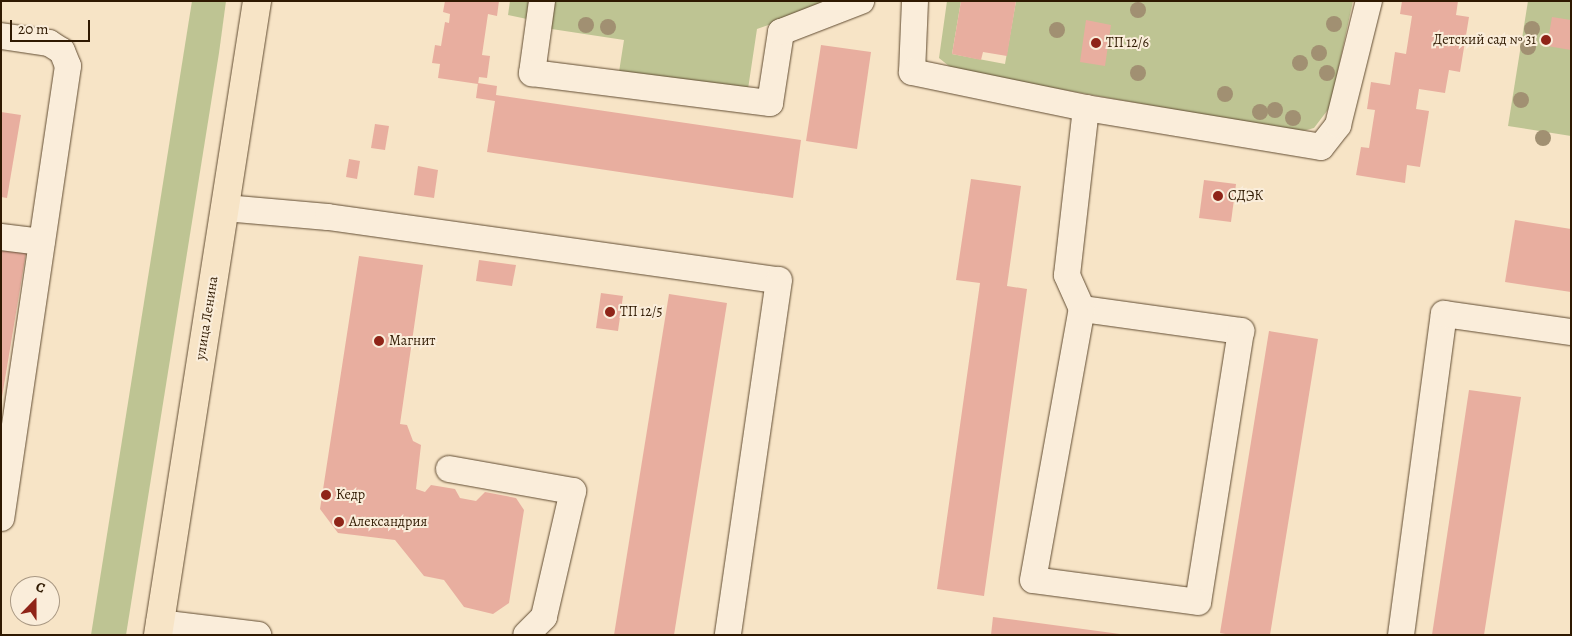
<!DOCTYPE html>
<html>
<head>
<meta charset="utf-8">
<style>
  body { margin:0 }
  #map { position:relative; width:1572px; height:636px; overflow:hidden; background:#f7e4c6; font-family:Alegreya,serif }
  div>[style] { position:absolute }
  .green>* { inset:0; background:#bec493 }
  .building>* { inset:0; background:#e8ae9f }
  .roads { filter:drop-shadow(0 0 1px #614c32) drop-shadow(0 0 1px #614c32) }
  .minor>* { height:26px; margin:-13px; padding:0 13px; transform-origin:13px; border-radius:13px; background:#faedda }
  .major>* { height:28px; margin:-14px; padding:0 14px; transform-origin:14px; border-radius:14px; background:#f7e4c6 }
  .trees>* { width:16px; height:16px; margin:-8px; border-radius:50%; background:#a19072 }
  .dots>* { width:14px; height:14px; translate:-50% -50%; box-sizing:border-box; border:2px solid #faedda; border-radius:50% }
  span { translate:-50% -50%; white-space:nowrap; text-align:center; line-height:1.15; -webkit-text-stroke:4px #faedda; paint-order:stroke }
  .poi-label { font-size:14px; color:#2f1901 }
  .right { translate:-100% -50%; text-align:right }
  .left { translate:0 -50%; text-align:left }
  .street-label { font-size:14px; color:#2f1901 }
  .frame { position:absolute; inset:0; border:2px solid #2f1901; pointer-events:none }
  .north { position:absolute; left:10px; top:576px; width:50px; height:50px; box-sizing:border-box; background:#faedda; border:1px solid #a99883; border-radius:50%; rotate:22deg; font-size:14px; font-weight:700; line-height:20px; text-align:center; color:#2f1901 }
  .north::after { content:''; display:block; margin:auto; width:18px; height:22px; background:#8f2418; clip-path:polygon(50% 0,100% 100%,50% 72%,0 100%) }
  .scale { position:absolute; left:10px; top:20px; width:80px; height:22px; box-sizing:border-box; border:2px solid #2f1901; border-top:0; padding-left:6px; font-size:15px; line-height:18px; white-space:nowrap; color:#2f1901; -webkit-text-stroke:4px #faedda; paint-order:stroke }
</style>
</head>
<body>
<div id="map">
  <div class="green">
    <div style="clip-path:polygon(192px 1px,226px 1px,219px 53px,126px 635px,91px 635px)"></div>
    <div style="clip-path:polygon(510px 1px,530px 1px,527px 19px,508px 15px)"></div>
    <div style="clip-path:polygon(549px 1px,836px 1px,757px 29px,748px 89px,619px 72px,624px 40px,545px 28px)"></div>
    <div style="clip-path:polygon(947px 1px,961px 1px,952px 54px,1005px 64px,1016px 1px,1353px 1px,1330px 107px,1314px 128px,1299px 132px,954px 70px,939px 58px)"></div>
    <div style="clip-path:polygon(1528px 1px,1571px 1px,1571px 136px,1508px 126px)"></div>
  </div>
  <div class="building">
    <div style="clip-path:polygon(445px 1px,499px 1px,497px 16px,488px 14px,482px 55px,490px 56px,487px 78px,479px 77px,478px 84px,438px 78px,440px 64px,432px 63px,435px 45px,441px 46px,445px 22px,449px 23px,450px 14px,443px 12px)"></div>
    <div style="clip-path:polygon(961px 1px,1016px 1px,1007px 56px,983px 52px,981px 60px,952px 54px)"></div>
    <div style="clip-path:polygon(1402px 1px,1458px 1px,1456px 15px,1469px 17px,1460px 72px,1449px 70px,1445px 93px,1419px 89px,1416px 109px,1429px 111px,1420px 167px,1407px 165px,1405px 183px,1356px 175px,1361px 147px,1369px 148px,1375px 110px,1367px 109px,1371px 82px,1390px 85px,1395px 52px,1406px 54px,1412px 16px,1400px 14px)"></div>
    <div style="clip-path:polygon(1552px 17px,1571px 20px,1571px 50px,1547px 46px)"></div>
    <div style="clip-path:polygon(1086px 20px,1111px 25px,1105px 66px,1080px 62px)"></div>
    <div style="clip-path:polygon(821px 45px,871px 52px,857px 149px,806px 141px)"></div>
    <div style="clip-path:polygon(478px 83px,497px 86px,496px 95px,801px 140px,793px 198px,487px 152px,495px 101px,476px 98px)"></div>
    <div style="clip-path:polygon(1px 112px,21px 115px,7px 198px,1px 197px)"></div>
    <div style="clip-path:polygon(375px 124px,389px 126px,385px 150px,371px 148px)"></div>
    <div style="clip-path:polygon(349px 159px,360px 161px,357px 179px,346px 177px)"></div>
    <div style="clip-path:polygon(418px 166px,438px 170px,434px 198px,414px 195px)"></div>
    <div style="clip-path:polygon(971px 179px,1021px 186px,1007px 286px,1027px 289px,984px 596px,937px 589px,980px 283px,956px 280px)"></div>
    <div style="clip-path:polygon(1204px 180px,1236px 184px,1231px 222px,1199px 218px)"></div>
    <div style="clip-path:polygon(1515px 220px,1571px 229px,1571px 292px,1505px 282px)"></div>
    <div style="clip-path:polygon(1px 249px,26px 253px,2px 397px,1px 397px)"></div>
    <div style="clip-path:polygon(359px 256px,423px 265px,400px 424px,407px 425px,413px 441px,421px 445px,416px 489px,425px 492px,431px 485px,455px 489px,460px 498px,476px 501px,485px 492px,516px 498px,524px 510px,509px 603px,493px 614px,464px 607px,444px 580px,424px 576px,395px 540px,338px 533px,320px 509px)"></div>
    <div style="clip-path:polygon(479px 260px,516px 265px,512px 286px,476px 281px)"></div>
    <div style="clip-path:polygon(601px 293px,623px 296px,618px 331px,596px 328px)"></div>
    <div style="clip-path:polygon(669px 294px,727px 303px,674px 635px,614px 635px)"></div>
    <div style="clip-path:polygon(1269px 331px,1318px 339px,1270px 635px,1231px 635px,1220px 633px)"></div>
    <div style="clip-path:polygon(1469px 390px,1521px 397px,1484px 635px,1432px 635px)"></div>
    <div style="clip-path:polygon(993px 617px,1120px 634px,1120px 635px,991px 635px)"></div>
  </div>
  <div class="roads">
    <div class="minor">
      <div style="left:542px;top:1px;width:73px;rotate:97.9deg"></div>
      <div style="left:532px;top:73px;width:240px;rotate:7.2deg"></div>
      <div style="left:770px;top:103px;width:72px;rotate:-81.2deg"></div>
      <div style="left:781px;top:32px;width:86px;rotate:-21.2deg"></div>
      <div style="left:915px;top:1px;width:71px;rotate:92.4deg"></div>
      <div style="left:912px;top:72px;width:178px;rotate:11.7deg"></div>
      <div style="left:1086px;top:108px;width:238px;rotate:9.4deg"></div>
      <div style="left:1321px;top:147px;width:28px;rotate:-52deg"></div>
      <div style="left:1338px;top:125px;width:128px;rotate:-76deg"></div>
      <div style="left:1px;top:36px;width:49px;rotate:8.3deg"></div>
      <div style="left:49px;top:43px;width:15px;rotate:32deg"></div>
      <div style="left:62px;top:51px;width:16px;rotate:68deg"></div>
      <div style="left:68px;top:66px;width:457px;rotate:98.4deg"></div>
      <div style="left:225px;top:208px;width:103px;rotate:5deg"></div>
      <div style="left:328px;top:217px;width:455px;rotate:8deg"></div>
      <div style="left:779px;top:280px;width:359px;rotate:98.2deg"></div>
      <div style="left:1px;top:237px;width:41px;rotate:7deg"></div>
      <div style="left:1082px;top:309px;width:161px;rotate:7.9deg"></div>
      <div style="left:1241px;top:331px;width:274px;rotate:99deg"></div>
      <div style="left:1198px;top:602px;width:166px;rotate:-172.4deg"></div>
      <div style="left:1033px;top:580px;width:275px;rotate:-79.8deg"></div>
      <div style="left:1082px;top:309px;width:37px;rotate:-114deg"></div>
      <div style="left:1067px;top:275px;width:168px;rotate:-83.5deg"></div>
      <div style="left:449px;top:469px;width:126px;rotate:10.1deg"></div>
      <div style="left:573px;top:491px;width:129px;rotate:103deg"></div>
      <div style="left:544px;top:617px;width:25px;rotate:135deg"></div>
      <div style="left:159px;top:623px;width:100px;rotate:6.9deg"></div>
      <div style="left:1401px;top:635px;width:324px;rotate:-82.4deg"></div>
      <div style="left:1444px;top:314px;width:128px;rotate:8.1deg"></div>
    </div>
    <div class="major">
      <div style="left:158px;top:635px;width:642px;rotate:-81.12deg"></div>
    </div>
  </div>
  <div class="trees">
    <div style="left:1138px;top:10px"></div>
    <div style="left:1334px;top:24px"></div>
    <div style="left:586px;top:25px"></div>
    <div style="left:608px;top:27px"></div>
    <div style="left:1532px;top:29px"></div>
    <div style="left:1057px;top:30px"></div>
    <div style="left:1528px;top:47px"></div>
    <div style="left:1319px;top:53px"></div>
    <div style="left:1300px;top:63px"></div>
    <div style="left:1138px;top:73px"></div>
    <div style="left:1327px;top:73px"></div>
    <div style="left:1225px;top:94px"></div>
    <div style="left:1521px;top:100px"></div>
    <div style="left:1275px;top:110px"></div>
    <div style="left:1260px;top:112px"></div>
    <div style="left:1293px;top:118px"></div>
    <div style="left:1543px;top:138px"></div>
  </div>
  <div class="dots">
    <div style="left:1546px;top:40px;background:#8f2418"></div>
    <div style="left:1096px;top:43px;background:#8f2418"></div>
    <div style="left:1218px;top:196px;background:#8f2418"></div>
    <div style="left:610px;top:312px;background:#8f2418"></div>
    <div style="left:379px;top:341px;background:#8f2418"></div>
    <div style="left:326px;top:495px;background:#8f2418"></div>
    <div style="left:339px;top:522px;background:#8f2418"></div>
  </div>
  <div class="poi-label">
    <span class="right" style="left:1536px;top:40px">Детский сад № 31</span>
    <span class="left" style="left:1106px;top:43px">ТП 12/6</span>
    <span class="left" style="left:1228px;top:196px">СДЭК</span>
    <span class="left" style="left:620px;top:312px">ТП 12/5</span>
    <span class="left" style="left:389px;top:341px">Магнит</span>
    <span class="left" style="left:336px;top:495px">Кедр</span>
    <span class="left" style="left:349px;top:522px">Александрия</span>
  </div>
  <div class="street-label">
    <span style="left:207px;top:318px;rotate:-81deg">улица Ленина</span>
  </div>
  <div class="frame"></div>
  <div class="north">С</div>
  <div class="scale">20 m</div>
</div>
</body>
</html>
